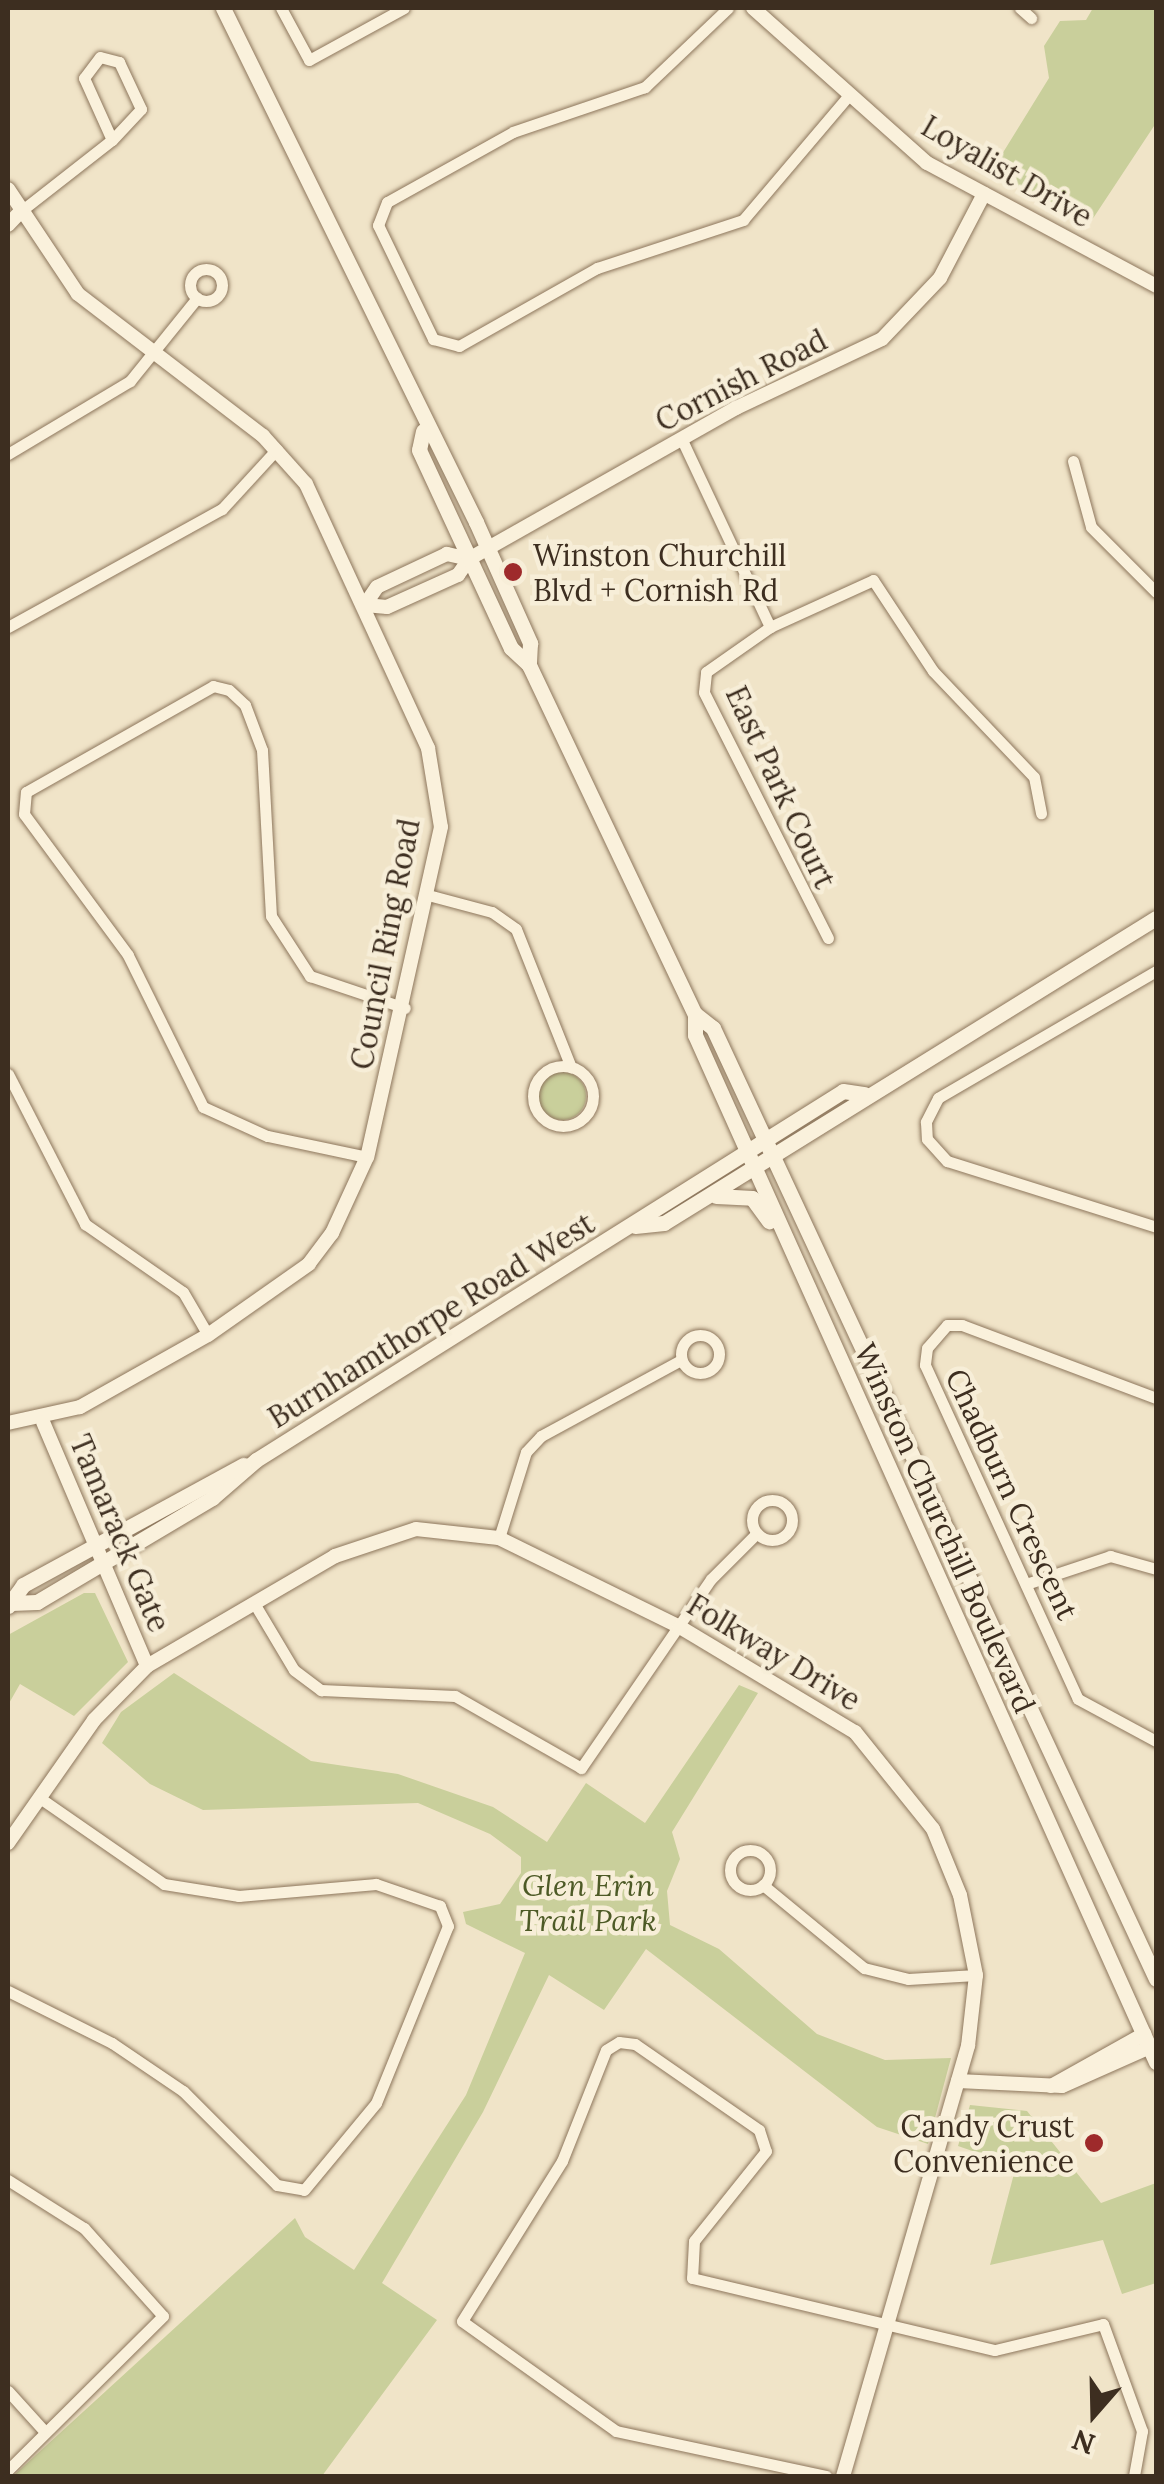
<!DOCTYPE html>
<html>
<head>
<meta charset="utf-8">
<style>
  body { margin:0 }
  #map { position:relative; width:1164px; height:2484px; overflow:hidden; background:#f0e4c8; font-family:Lora,serif }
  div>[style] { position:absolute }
  .green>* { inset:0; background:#c9cf9b }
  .round { border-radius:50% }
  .roads { filter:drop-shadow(0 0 2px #8d765c) drop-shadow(0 0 2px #8d765c) }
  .minor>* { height:11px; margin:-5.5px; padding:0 5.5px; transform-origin:5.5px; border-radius:5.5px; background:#faf1dc }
  .minor>.ring { margin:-5.5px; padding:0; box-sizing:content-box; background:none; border:11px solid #faf1dc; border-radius:50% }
  .tertiary>* { height:14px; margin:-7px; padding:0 7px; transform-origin:7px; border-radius:7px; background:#faf1dc }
  .secondary>* { height:15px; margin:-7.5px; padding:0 7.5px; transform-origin:7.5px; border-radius:7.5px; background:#faf1dc }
  .dots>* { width:28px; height:28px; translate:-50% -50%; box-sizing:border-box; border:5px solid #f7eed8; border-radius:50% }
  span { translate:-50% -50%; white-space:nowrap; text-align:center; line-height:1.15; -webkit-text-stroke:9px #f7eed8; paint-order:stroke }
  .street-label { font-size:30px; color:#3d2e20 }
  .poi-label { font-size:30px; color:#3d2e20 }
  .left { translate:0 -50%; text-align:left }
  .right { translate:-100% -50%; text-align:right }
  .park-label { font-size:30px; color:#4d5a26; font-style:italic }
  .frame { position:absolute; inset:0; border:10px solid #3d2e20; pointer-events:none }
  .north { position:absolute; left:1044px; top:2364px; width:100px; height:100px; -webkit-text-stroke:8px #f7eed8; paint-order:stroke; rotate:200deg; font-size:28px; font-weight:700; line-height:40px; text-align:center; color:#3d2e20 }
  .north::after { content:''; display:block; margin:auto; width:35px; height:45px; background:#3d2e20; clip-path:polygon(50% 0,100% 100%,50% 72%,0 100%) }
</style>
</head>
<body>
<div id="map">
  <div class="green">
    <div style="clip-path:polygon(1093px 8px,1156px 8px,1156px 123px,1088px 226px,991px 172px,1049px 78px,1044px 46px,1060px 21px,1086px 20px)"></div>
    <div class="round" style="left:538px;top:1072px;width:48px;height:48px"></div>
    <div style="clip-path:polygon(84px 1593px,95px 1593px,128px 1662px,74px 1716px,20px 1684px,8px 1705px,8px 1635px)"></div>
    <div style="clip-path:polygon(174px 1673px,311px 1761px,398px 1774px,493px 1807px,547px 1842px,586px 1783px,645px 1823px,739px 1685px,758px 1693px,672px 1832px,680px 1859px,667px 1891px,670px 1925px,719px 1949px,817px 2034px,885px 2060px,951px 2058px,928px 2144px,877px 2127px,646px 1949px,604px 2010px,549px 1975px,483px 2112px,382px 2283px,437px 2320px,322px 2476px,13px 2476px,295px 2218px,305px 2237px,354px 2270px,466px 2095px,525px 1953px,466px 1924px,463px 1912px,500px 1904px,521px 1873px,521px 1857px,490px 1834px,418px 1803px,203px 1810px,150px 1784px,102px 1743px,121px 1712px)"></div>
    <div style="clip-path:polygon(970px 2105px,1027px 2111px,1101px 2203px,1156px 2183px,1156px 2283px,1122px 2294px,1103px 2240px,990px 2265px,1016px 2166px,958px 2146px)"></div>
  </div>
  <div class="roads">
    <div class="minor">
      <div style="left:281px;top:8px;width:59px;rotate:61.7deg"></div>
      <div style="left:309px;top:60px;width:108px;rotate:-28.7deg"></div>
      <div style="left:728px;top:8px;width:115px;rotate:136.4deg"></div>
      <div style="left:645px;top:87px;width:139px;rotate:161.2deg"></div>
      <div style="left:513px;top:132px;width:144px;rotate:150.9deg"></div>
      <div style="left:387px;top:202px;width:25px;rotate:111deg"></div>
      <div style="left:378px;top:225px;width:127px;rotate:64.2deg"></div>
      <div style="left:433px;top:339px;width:27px;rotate:15deg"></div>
      <div style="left:459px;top:346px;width:159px;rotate:-29.5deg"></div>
      <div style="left:597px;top:268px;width:154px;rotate:-18.2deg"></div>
      <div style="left:743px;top:220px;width:162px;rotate:-49.7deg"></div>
      <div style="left:1020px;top:8px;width:15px;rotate:42deg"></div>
      <div style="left:21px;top:211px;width:115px;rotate:-38deg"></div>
      <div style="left:112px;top:140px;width:68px;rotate:-114.3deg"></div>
      <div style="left:84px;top:78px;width:26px;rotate:-53deg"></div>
      <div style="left:100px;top:57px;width:20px;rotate:15deg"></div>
      <div style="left:119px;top:62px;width:52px;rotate:64.9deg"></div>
      <div style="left:141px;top:109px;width:42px;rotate:133.1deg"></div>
      <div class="ring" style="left:190px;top:269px;width:21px;height:21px"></div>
      <div style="left:682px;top:440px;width:207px;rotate:64.8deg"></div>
      <div style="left:8px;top:454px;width:142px;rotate:-30.9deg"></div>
      <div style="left:130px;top:381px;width:107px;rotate:-51.1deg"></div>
      <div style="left:1073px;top:461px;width:68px;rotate:74.7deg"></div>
      <div style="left:1091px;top:527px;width:92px;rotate:45deg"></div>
      <div style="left:8px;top:627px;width:244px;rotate:-28.9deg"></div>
      <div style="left:222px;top:509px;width:81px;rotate:-47.5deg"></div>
      <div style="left:428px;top:895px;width:66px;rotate:14.9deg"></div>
      <div style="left:492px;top:912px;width:29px;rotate:35deg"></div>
      <div style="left:516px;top:929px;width:149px;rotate:68.3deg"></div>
      <div style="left:828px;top:938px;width:275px;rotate:-116.8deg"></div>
      <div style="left:704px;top:692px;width:20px;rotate:-84deg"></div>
      <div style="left:706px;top:672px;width:78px;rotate:-35.1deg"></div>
      <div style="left:770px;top:627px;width:113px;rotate:-24.5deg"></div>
      <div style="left:873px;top:580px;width:109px;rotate:56.6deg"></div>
      <div style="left:933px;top:671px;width:146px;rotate:46.4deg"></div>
      <div style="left:1034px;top:777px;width:37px;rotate:79deg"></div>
      <div style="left:1156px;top:971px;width:252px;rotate:149.8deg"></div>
      <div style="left:938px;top:1098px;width:27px;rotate:117deg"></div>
      <div style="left:926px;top:1122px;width:17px;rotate:87deg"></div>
      <div style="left:927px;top:1139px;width:30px;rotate:48deg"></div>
      <div style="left:947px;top:1161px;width:219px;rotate:17.5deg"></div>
      <div class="ring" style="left:533px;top:1066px;width:49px;height:49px"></div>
      <div style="left:8px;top:1074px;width:169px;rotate:62.8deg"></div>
      <div style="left:85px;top:1224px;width:119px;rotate:34.8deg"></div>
      <div style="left:183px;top:1292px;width:50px;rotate:59.8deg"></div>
      <div style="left:367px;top:1157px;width:102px;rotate:-168.1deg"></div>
      <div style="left:267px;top:1136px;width:70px;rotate:-155.6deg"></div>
      <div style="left:203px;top:1107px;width:169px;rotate:-116.3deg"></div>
      <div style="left:128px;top:955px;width:175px;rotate:-126.4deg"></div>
      <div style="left:24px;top:814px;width:22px;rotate:-85deg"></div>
      <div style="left:26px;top:792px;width:215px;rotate:-29.5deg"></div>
      <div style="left:213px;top:686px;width:16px;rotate:14deg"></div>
      <div style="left:229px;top:690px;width:22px;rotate:43deg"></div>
      <div style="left:245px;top:705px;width:48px;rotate:69.3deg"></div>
      <div style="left:262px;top:750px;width:166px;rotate:86.9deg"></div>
      <div style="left:271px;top:916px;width:72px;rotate:57deg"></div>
      <div style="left:310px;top:976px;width:100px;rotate:18.6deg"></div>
      <div class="ring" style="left:681px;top:1335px;width:27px;height:27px"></div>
      <div style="left:1156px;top:1398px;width:207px;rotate:-159.4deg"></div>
      <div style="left:962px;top:1325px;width:15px;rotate:180deg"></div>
      <div style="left:947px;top:1325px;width:30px;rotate:131deg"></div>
      <div style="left:927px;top:1348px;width:17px;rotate:97deg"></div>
      <div style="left:925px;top:1365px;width:367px;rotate:65.4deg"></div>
      <div style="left:1078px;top:1699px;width:89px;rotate:28.3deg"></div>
      <div class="ring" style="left:752px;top:1500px;width:29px;height:29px"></div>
      <div style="left:499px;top:1538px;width:90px;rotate:-72.6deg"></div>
      <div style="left:526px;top:1452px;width:22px;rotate:-47deg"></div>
      <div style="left:541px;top:1436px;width:159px;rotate:-28.5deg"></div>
      <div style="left:1026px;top:1584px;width:89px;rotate:-18.4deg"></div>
      <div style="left:1110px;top:1556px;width:48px;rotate:15.8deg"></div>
      <div style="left:254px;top:1603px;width:78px;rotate:59.2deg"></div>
      <div style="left:294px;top:1670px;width:34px;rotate:37deg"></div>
      <div style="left:321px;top:1690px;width:134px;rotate:2.6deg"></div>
      <div style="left:455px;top:1696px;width:145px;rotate:29.7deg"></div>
      <div style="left:581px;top:1768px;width:229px;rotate:-55.5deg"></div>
      <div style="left:711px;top:1579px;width:65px;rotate:-45deg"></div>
      <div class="ring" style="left:730px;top:1850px;width:29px;height:29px"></div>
      <div style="left:763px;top:1885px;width:131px;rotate:39.4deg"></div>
      <div style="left:864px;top:1968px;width:45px;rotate:14deg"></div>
      <div style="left:908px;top:1979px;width:68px;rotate:-3.4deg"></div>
      <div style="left:8px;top:1991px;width:116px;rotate:26.6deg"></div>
      <div style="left:112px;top:2043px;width:86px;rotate:34.1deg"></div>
      <div style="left:183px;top:2091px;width:133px;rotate:45deg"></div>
      <div style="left:277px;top:2185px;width:27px;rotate:10deg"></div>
      <div style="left:304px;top:2190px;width:113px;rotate:-50.4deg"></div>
      <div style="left:376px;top:2103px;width:191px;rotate:-67.9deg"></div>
      <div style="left:448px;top:1926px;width:22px;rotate:-112deg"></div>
      <div style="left:440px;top:1906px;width:68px;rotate:-161deg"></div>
      <div style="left:376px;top:1884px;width:138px;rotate:175deg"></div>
      <div style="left:239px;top:1896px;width:76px;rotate:-170.9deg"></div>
      <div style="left:164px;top:1884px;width:151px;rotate:-145.3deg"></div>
      <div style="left:8px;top:2180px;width:90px;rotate:32.3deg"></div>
      <div style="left:84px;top:2228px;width:118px;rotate:48.1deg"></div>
      <div style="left:163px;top:2316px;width:218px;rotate:135.2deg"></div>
      <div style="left:8px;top:2391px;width:55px;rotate:47.9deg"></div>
      <div style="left:826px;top:2476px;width:215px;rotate:-167.9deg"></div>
      <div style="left:616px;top:2431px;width:189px;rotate:-144.5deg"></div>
      <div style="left:462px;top:2321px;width:189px;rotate:-58deg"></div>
      <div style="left:562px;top:2161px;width:119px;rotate:-68.4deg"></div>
      <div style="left:606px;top:2050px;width:15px;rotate:-32deg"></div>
      <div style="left:619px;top:2042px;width:16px;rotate:7deg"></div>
      <div style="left:635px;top:2044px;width:151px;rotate:34.7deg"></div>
      <div style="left:759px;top:2130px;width:22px;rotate:72deg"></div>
      <div style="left:766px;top:2151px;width:115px;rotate:128.7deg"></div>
      <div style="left:694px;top:2241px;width:37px;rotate:93deg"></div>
      <div style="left:692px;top:2278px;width:311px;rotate:13.4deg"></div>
      <div style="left:995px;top:2350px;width:111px;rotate:-13.5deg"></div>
      <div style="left:1103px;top:2324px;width:114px;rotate:70deg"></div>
      <div style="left:1142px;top:2431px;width:46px;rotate:100.1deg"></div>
    </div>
    <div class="tertiary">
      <div style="left:753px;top:8px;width:233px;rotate:41.7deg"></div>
      <div style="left:927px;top:163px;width:260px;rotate:28.2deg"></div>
      <div style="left:8px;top:189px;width:126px;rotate:56.3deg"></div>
      <div style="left:78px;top:294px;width:233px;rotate:37.5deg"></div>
      <div style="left:263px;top:436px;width:64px;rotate:48.1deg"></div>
      <div style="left:306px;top:484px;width:291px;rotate:65.2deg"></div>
      <div style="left:428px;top:748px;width:80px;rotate:80.7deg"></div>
      <div style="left:441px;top:827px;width:338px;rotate:102.6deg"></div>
      <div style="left:367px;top:1157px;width:84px;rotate:114.7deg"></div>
      <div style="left:332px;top:1233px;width:39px;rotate:127deg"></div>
      <div style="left:309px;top:1264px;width:123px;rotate:144.9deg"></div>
      <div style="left:208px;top:1335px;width:147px;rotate:150.6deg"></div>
      <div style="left:80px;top:1407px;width:74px;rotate:167.5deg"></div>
      <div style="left:8px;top:225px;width:19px;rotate:-47deg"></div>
      <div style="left:469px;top:559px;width:23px;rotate:-167deg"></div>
      <div style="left:447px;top:554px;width:77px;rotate:154.8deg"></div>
      <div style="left:377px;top:587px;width:22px;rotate:124deg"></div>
      <div style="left:365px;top:605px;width:22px;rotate:5deg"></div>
      <div style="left:387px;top:607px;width:78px;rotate:-24.3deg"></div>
      <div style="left:458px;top:575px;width:19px;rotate:-55deg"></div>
      <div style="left:469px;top:559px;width:307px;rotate:-29.5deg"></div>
      <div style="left:736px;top:408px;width:161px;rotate:-25.3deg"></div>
      <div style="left:882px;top:339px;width:84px;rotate:-46.4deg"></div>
      <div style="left:940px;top:278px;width:95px;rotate:-62.4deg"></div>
      <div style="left:43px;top:1422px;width:265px;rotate:66.9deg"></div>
      <div style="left:8px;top:1843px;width:150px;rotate:-55deg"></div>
      <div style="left:94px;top:1720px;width:76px;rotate:-45.5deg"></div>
      <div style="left:147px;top:1666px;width:218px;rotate:-30.3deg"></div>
      <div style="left:335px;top:1556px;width:85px;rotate:-18.4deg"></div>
      <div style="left:416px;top:1529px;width:83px;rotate:6.2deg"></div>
      <div style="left:499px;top:1538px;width:202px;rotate:26.2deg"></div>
      <div style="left:680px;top:1627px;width:204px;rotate:31deg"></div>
      <div style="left:855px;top:1732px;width:124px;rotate:51.2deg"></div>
      <div style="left:933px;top:1829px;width:71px;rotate:67.8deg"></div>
      <div style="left:960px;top:1895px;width:82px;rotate:78.7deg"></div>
      <div style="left:976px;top:1975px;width:71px;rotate:96.4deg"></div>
      <div style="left:968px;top:2046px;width:448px;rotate:106.2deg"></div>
      <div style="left:958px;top:2081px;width:104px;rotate:2.8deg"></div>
      <div style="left:1062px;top:2086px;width:96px;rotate:-23.9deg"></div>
      <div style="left:1051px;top:2086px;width:107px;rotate:-29.2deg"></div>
    </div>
    <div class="secondary">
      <div style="left:223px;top:8px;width:573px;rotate:63.79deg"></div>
      <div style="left:476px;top:522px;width:133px;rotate:65.9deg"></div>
      <div style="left:530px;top:643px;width:22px;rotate:93deg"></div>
      <div style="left:423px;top:431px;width:19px;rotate:102deg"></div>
      <div style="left:419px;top:450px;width:218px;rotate:65.1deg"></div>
      <div style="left:511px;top:648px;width:25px;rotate:43deg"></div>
      <div style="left:529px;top:665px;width:386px;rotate:64.6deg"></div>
      <div style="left:695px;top:1014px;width:23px;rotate:38deg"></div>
      <div style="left:713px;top:1028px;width:1049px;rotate:65.02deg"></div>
      <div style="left:695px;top:1014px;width:21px;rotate:90deg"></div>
      <div style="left:695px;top:1035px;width:1126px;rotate:65.83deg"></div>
      <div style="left:716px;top:1196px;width:36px;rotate:3deg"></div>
      <div style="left:752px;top:1198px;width:29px;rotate:54deg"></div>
      <div style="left:635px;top:1226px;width:29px;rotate:-6deg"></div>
      <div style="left:664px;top:1223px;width:579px;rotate:-31.8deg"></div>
      <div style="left:11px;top:1603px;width:26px;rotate:-2deg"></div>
      <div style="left:37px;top:1602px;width:204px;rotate:-30.7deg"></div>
      <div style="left:212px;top:1498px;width:58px;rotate:-40.8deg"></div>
      <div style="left:256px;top:1460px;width:693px;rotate:-32.15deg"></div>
      <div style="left:843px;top:1091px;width:22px;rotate:8deg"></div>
      <div style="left:8px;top:1606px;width:26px;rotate:-54deg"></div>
      <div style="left:23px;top:1585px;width:251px;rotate:-28.6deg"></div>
    </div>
  </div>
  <div class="dots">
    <div style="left:513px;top:572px;background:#9e2a2b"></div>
    <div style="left:1094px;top:2143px;background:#9e2a2b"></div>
  </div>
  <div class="street-label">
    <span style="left:1007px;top:171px;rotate:30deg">Loyalist Drive</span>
    <span style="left:741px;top:380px;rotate:-27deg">Cornish Road</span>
    <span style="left:781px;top:787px;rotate:65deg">East Park Court</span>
    <span style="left:385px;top:944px;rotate:-79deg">Council Ring Road</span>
    <span style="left:431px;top:1320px;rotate:-32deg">Burnhamthorpe Road West</span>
    <span style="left:1012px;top:1494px;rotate:65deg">Chadburn Crescent</span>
    <span style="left:945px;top:1528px;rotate:66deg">Winston Churchill Boulevard</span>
    <span style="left:120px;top:1533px;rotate:67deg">Tamarack Gate</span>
    <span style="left:774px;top:1652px;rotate:31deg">Folkway Drive</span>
  </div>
  <div class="poi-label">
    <span class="left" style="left:533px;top:572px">Winston Churchill<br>Blvd + Cornish Rd</span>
    <span class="right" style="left:1074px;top:2143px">Candy Crust<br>Convenience</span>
  </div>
  <div class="park-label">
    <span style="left:588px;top:1902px">Glen Erin<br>Trail Park</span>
  </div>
  <div class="frame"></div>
  <div class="north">N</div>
</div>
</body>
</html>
